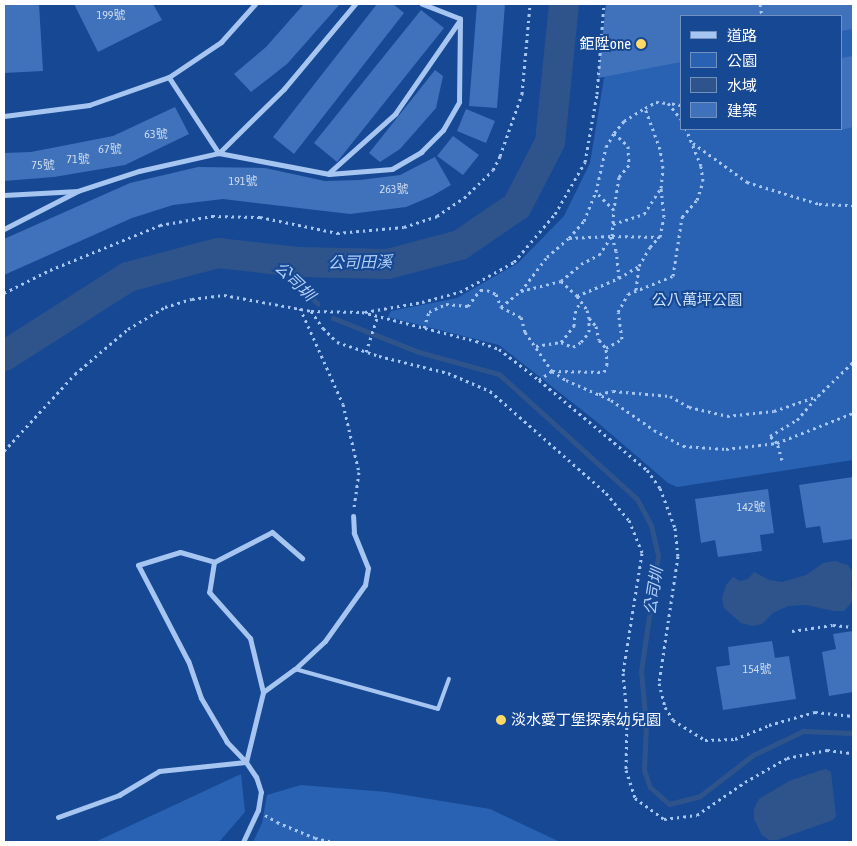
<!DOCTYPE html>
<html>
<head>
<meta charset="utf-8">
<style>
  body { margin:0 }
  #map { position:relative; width:857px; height:846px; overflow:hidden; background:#164894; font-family:"Asap Condensed","Noto Sans TC",sans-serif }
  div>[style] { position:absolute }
  .green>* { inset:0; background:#2962b2 }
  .water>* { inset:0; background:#2f548c }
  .stream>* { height:5px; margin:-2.5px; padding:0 2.5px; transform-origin:2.5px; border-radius:2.5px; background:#2f548c }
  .river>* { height:30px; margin:-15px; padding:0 15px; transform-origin:15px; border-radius:15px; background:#2f548c }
  .building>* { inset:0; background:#3f72bb }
  .path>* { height:3px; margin-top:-1.5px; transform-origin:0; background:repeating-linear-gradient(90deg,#a6c5f1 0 2.5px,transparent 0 6.5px) }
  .service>* { height:4px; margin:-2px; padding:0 2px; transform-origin:2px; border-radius:2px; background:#a6c5f1 }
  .pedestrian>* { height:4.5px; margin:-2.25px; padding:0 2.25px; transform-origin:2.25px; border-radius:2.25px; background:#a6c5f1 }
  .minor>* { height:5px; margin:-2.5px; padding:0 2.5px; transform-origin:2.5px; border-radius:2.5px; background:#a6c5f1 }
  .dots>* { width:14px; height:14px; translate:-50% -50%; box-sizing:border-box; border:2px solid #164894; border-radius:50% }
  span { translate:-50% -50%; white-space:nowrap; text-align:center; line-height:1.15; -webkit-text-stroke:4px #164894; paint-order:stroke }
  .number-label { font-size:12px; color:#cfdcee }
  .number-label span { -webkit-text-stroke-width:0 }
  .poi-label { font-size:15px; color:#fff }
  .right { translate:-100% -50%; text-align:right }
  .left { translate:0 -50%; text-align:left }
  .park-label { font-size:15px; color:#cde1fc }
  .water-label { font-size:16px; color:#b2cff8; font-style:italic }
  .frame { position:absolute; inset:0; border:5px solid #fff; pointer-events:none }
  .legend { position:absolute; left:680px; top:15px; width:162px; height:115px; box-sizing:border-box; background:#164894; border:1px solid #7391bf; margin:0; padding:6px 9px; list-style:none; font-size:15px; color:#fff }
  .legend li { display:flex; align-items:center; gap:10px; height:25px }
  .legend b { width:25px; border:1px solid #7391bf }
</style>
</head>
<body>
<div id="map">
  <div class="green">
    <div style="clip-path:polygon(610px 4px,754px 4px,756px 16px,681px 16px,681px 129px,841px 129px,841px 16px,767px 16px,765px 4px,853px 4px,853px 460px,677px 487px,668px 483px,597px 422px,499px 345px,388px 317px,391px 311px,457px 298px,518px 263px,564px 216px,590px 163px,604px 78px)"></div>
    <div style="clip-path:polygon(241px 774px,245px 812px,219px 842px,95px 842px)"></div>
    <div style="clip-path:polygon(301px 785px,387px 792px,490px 809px,560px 842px,253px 842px,262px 823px,267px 795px)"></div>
  </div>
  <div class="water">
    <div style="clip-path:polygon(835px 561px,848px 565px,853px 573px,851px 582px,853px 601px,844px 611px,834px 611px,806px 605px,788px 606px,773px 613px,762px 624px,753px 626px,741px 623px,724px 608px,722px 598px,726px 585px,733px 577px,740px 581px,748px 579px,754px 572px,769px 580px,782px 582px,806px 575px,823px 563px)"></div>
    <div style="clip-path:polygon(825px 769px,831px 772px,836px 816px,833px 820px,777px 840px,769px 840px,762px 835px,754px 819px,754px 809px,759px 799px,789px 781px)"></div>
  </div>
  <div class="stream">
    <div style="left:272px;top:259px;width:64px;rotate:44.4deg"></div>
    <div style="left:333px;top:318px;width:92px;rotate:21.6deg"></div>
    <div style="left:419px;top:352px;width:83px;rotate:15.4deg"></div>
    <div style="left:499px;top:374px;width:186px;rotate:42.2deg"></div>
    <div style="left:637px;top:499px;width:30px;rotate:62deg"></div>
    <div style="left:651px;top:525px;width:32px;rotate:77deg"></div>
    <div style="left:658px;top:556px;width:116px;rotate:98.4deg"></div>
    <div style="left:641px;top:671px;width:54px;rotate:84.7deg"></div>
    <div style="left:646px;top:725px;width:45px;rotate:92.5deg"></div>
    <div style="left:644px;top:770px;width:18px;rotate:71deg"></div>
    <div style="left:650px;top:787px;width:25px;rotate:42deg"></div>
    <div style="left:669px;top:804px;width:32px;rotate:-14deg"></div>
    <div style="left:700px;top:796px;width:67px;rotate:-37.7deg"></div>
    <div style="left:753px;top:755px;width:55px;rotate:-25.6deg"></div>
    <div style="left:803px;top:731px;width:50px;rotate:2.3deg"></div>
  </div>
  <div class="river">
    <div style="left:4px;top:356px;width:147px;rotate:-32.5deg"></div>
    <div style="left:128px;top:277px;width:93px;rotate:-14.9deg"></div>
    <div style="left:218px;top:253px;width:81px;rotate:6.4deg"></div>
    <div style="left:298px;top:262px;width:90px;rotate:1.3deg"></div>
    <div style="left:388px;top:264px;width:74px;rotate:-14.8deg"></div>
    <div style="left:460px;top:245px;width:69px;rotate:-34.4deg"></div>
    <div style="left:517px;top:206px;width:72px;rotate:-62.7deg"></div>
    <div style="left:550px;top:142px;width:139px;rotate:-84.2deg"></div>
  </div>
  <div class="building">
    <div style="clip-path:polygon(4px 4px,39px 4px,43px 71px,4px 73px)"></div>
    <div style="clip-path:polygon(74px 4px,153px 4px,162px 20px,98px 52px)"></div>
    <div style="clip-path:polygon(304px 4px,340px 4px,287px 64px,251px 92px,234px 74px,266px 47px)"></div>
    <div style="clip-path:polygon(377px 4px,393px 4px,404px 13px,294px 154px,273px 137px)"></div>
    <div style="clip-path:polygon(477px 4px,505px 4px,497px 108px,469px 106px)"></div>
    <div style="clip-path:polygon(606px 4px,853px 4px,853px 29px,841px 31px,841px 16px,681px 16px,681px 62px,598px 78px)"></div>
    <div style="clip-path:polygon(421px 10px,444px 28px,337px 162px,314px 143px)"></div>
    <div style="clip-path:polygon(853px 56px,853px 127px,841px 130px,841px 58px)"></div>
    <div style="clip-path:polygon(435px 70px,443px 76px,436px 108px,400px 149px,380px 162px,369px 153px)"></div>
    <div style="clip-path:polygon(175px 107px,189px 134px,125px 165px,54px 177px,4px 181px,4px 153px,31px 152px,113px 136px)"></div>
    <div style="clip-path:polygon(466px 109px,495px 121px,486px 143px,457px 131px)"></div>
    <div style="clip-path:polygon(453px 136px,479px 155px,463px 175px,437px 156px)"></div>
    <div style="clip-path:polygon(435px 157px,451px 185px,432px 196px,406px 207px,350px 214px,223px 199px,173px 205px,132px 218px,4px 275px,4px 239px,130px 183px,198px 167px,265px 168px,325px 181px,360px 180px,400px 175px)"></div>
    <div style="clip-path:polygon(853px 477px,853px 539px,823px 543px,820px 526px,806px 528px,799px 485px)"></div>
    <div style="clip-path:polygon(768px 489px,774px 533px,760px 535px,762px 551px,718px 557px,715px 540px,701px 543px,695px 499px)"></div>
    <div style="clip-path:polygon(853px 631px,853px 692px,829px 696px,822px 652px,836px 649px,833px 634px)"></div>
    <div style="clip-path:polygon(772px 641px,775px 658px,789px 656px,796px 699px,723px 710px,716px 667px,730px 665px,728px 647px)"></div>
  </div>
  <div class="path">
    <div style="left:760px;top:4px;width:12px;rotate:81deg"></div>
    <div style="left:681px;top:105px;width:13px;rotate:-171deg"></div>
    <div style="left:668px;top:103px;width:21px;rotate:51deg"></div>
    <div style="left:614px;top:133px;width:19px;rotate:43deg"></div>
    <div style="left:628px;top:146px;width:19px;rotate:87deg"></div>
    <div style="left:629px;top:165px;width:16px;rotate:130deg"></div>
    <div style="left:619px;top:177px;width:33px;rotate:99deg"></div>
    <div style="left:693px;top:143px;width:67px;rotate:35.8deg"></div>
    <div style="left:747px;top:182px;width:75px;rotate:17deg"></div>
    <div style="left:819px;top:204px;width:34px;rotate:2deg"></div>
    <div style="left:613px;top:224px;width:33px;rotate:-18deg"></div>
    <div style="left:644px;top:214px;width:31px;rotate:-57deg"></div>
    <div style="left:569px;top:238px;width:23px;rotate:-49deg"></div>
    <div style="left:584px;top:221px;width:31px;rotate:-68deg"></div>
    <div style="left:596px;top:192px;width:46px;rotate:-77.5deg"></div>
    <div style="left:606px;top:147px;width:16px;rotate:-60deg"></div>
    <div style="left:614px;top:133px;width:16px;rotate:-50deg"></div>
    <div style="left:624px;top:121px;width:25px;rotate:-32deg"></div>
    <div style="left:619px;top:278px;width:23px;rotate:-31deg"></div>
    <div style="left:639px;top:266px;width:22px;rotate:-60deg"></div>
    <div style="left:650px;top:247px;width:13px;rotate:-48deg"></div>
    <div style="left:561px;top:281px;width:22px;rotate:43deg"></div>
    <div style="left:577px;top:296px;width:17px;rotate:54deg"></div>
    <div style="left:587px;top:310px;width:8px;rotate:76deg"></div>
    <div style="left:589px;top:318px;width:11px;rotate:49deg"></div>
    <div style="left:596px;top:326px;width:14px;rotate:78deg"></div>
    <div style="left:599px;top:340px;width:11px;rotate:49deg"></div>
    <div style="left:636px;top:290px;width:23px;rotate:-83deg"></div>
    <div style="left:521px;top:291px;width:43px;rotate:-52.6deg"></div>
    <div style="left:547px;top:257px;width:29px;rotate:-41deg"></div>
    <div style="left:569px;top:238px;width:42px;rotate:-2.7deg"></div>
    <div style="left:4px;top:293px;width:51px;rotate:-26.6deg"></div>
    <div style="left:50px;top:270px;width:119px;rotate:-22.2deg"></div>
    <div style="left:160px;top:225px;width:53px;rotate:-9.8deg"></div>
    <div style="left:212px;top:216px;width:48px;rotate:1.2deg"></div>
    <div style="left:260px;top:217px;width:79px;rotate:11.7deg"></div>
    <div style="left:337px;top:233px;width:67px;rotate:-5.1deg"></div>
    <div style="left:404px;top:227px;width:35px;rotate:-18deg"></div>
    <div style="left:437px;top:216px;width:32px;rotate:-34deg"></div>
    <div style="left:464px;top:198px;width:40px;rotate:-44deg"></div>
    <div style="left:493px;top:170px;width:16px;rotate:-63deg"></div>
    <div style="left:500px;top:156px;width:66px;rotate:-70.5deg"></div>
    <div style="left:522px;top:94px;width:90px;rotate:-84.9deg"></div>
    <div style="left:577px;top:296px;width:46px;rotate:-23.2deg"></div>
    <div style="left:619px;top:278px;width:27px;rotate:-96deg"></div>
    <div style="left:616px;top:251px;width:16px;rotate:-105deg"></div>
    <div style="left:612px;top:236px;width:26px;rotate:-86deg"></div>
    <div style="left:614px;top:210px;width:25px;rotate:-135deg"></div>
    <div style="left:501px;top:307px;width:26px;rotate:-39deg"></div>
    <div style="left:521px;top:291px;width:41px;rotate:-14deg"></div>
    <div style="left:561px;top:281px;width:26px;rotate:-40deg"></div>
    <div style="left:581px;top:264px;width:20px;rotate:-27deg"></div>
    <div style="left:599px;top:255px;width:23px;rotate:-56deg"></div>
    <div style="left:612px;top:236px;width:48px;rotate:1.2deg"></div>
    <div style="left:660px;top:237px;width:20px;rotate:-79deg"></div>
    <div style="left:664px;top:217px;width:29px;rotate:-96deg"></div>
    <div style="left:661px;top:188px;width:20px;rotate:-84deg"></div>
    <div style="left:663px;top:168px;width:19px;rotate:-99deg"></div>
    <div style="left:660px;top:149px;width:44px;rotate:-110.1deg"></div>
    <div style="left:645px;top:108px;width:13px;rotate:-29deg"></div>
    <div style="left:656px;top:102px;width:12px;rotate:5deg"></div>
    <div style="left:300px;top:308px;width:105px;rotate:65.9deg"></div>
    <div style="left:343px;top:404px;width:70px;rotate:76.8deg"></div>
    <div style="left:359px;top:472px;width:35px;rotate:98deg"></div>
    <div style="left:311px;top:311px;width:21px;rotate:55deg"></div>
    <div style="left:323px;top:328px;width:20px;rotate:45deg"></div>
    <div style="left:337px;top:342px;width:44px;rotate:18.4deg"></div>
    <div style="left:379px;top:356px;width:71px;rotate:13.8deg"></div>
    <div style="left:448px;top:373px;width:46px;rotate:23.2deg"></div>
    <div style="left:490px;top:391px;width:154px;rotate:41.3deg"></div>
    <div style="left:606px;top:493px;width:35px;rotate:50deg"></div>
    <div style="left:629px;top:520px;width:35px;rotate:68deg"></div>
    <div style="left:642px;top:553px;width:121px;rotate:99deg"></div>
    <div style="left:623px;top:673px;width:41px;rotate:84.4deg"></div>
    <div style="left:627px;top:714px;width:56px;rotate:91deg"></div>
    <div style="left:626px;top:770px;width:29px;rotate:72deg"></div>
    <div style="left:635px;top:798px;width:36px;rotate:36deg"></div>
    <div style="left:664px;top:819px;width:33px;rotate:-7deg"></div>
    <div style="left:697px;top:815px;width:58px;rotate:-34.5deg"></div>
    <div style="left:745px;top:782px;width:48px;rotate:-29.7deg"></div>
    <div style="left:787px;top:758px;width:41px;rotate:-11.3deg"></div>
    <div style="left:827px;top:750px;width:26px;rotate:7deg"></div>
    <div style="left:365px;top:312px;width:58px;rotate:-10deg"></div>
    <div style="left:422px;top:302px;width:39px;rotate:-15deg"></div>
    <div style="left:460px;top:292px;width:62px;rotate:-29.1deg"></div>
    <div style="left:514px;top:262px;width:63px;rotate:-49.5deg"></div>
    <div style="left:555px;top:214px;width:60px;rotate:-60deg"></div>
    <div style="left:585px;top:162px;width:69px;rotate:-80deg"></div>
    <div style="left:597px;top:94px;width:90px;rotate:-85.6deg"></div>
    <div style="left:424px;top:328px;width:17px;rotate:-73deg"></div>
    <div style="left:429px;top:312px;width:19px;rotate:-25deg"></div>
    <div style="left:446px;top:304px;width:22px;rotate:5deg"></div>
    <div style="left:468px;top:306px;width:20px;rotate:-53deg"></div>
    <div style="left:480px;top:290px;width:7px"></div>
    <div style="left:487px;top:290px;width:10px;rotate:24deg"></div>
    <div style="left:496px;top:294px;width:14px;rotate:69deg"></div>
    <div style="left:501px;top:307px;width:22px;rotate:27deg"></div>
    <div style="left:521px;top:317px;width:16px;rotate:75deg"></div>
    <div style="left:525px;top:332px;width:47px;rotate:55.3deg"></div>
    <div style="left:552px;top:371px;width:17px;rotate:33deg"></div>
    <div style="left:566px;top:380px;width:49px;rotate:24deg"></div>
    <div style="left:611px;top:400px;width:52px;rotate:34.9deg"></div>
    <div style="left:654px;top:430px;width:33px;rotate:29deg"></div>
    <div style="left:683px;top:446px;width:43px;rotate:4deg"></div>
    <div style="left:726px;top:449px;width:51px;rotate:-6.7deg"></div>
    <div style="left:777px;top:443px;width:82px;rotate:-21.5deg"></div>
    <div style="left:561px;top:342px;width:21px;rotate:-51deg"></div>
    <div style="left:574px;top:326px;width:13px;rotate:-86deg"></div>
    <div style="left:575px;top:313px;width:12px;rotate:-66deg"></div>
    <div style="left:536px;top:346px;width:25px;rotate:-9deg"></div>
    <div style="left:561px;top:342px;width:13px;rotate:23deg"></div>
    <div style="left:573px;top:347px;width:9px;rotate:-32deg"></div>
    <div style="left:581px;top:342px;width:13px;rotate:-51deg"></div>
    <div style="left:589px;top:332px;width:14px;rotate:-90deg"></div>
    <div style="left:366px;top:352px;width:38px;rotate:-72deg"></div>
    <div style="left:539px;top:380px;width:16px;rotate:-35deg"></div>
    <div style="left:552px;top:371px;width:52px;rotate:1.1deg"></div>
    <div style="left:604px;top:372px;width:8px;rotate:-67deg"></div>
    <div style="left:607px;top:365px;width:17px;rotate:-93deg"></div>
    <div style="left:606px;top:348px;width:18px;rotate:-29deg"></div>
    <div style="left:622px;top:339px;width:27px;rotate:-98deg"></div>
    <div style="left:618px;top:312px;width:21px;rotate:-61deg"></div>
    <div style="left:628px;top:294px;width:48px;rotate:-21.8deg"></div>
    <div style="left:673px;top:276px;width:60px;rotate:-81.3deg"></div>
    <div style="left:682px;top:217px;width:23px;rotate:-49deg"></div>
    <div style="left:697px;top:200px;width:20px;rotate:-72deg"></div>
    <div style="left:703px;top:181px;width:15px;rotate:-98deg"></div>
    <div style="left:701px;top:166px;width:40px;rotate:-112deg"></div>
    <div style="left:599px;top:394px;width:14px;rotate:-12deg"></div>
    <div style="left:613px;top:391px;width:57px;rotate:5deg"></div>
    <div style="left:670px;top:396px;width:22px;rotate:30deg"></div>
    <div style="left:689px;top:407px;width:39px;rotate:13deg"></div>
    <div style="left:727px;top:416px;width:47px;rotate:-6.1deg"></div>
    <div style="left:774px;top:411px;width:46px;rotate:-18.8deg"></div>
    <div style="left:4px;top:451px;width:105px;rotate:-47.3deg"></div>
    <div style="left:75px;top:374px;width:70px;rotate:-40.3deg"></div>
    <div style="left:128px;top:329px;width:43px;rotate:-30.7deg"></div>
    <div style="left:165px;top:307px;width:28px;rotate:-17deg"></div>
    <div style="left:192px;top:299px;width:32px;rotate:-7deg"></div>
    <div style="left:224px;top:295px;width:88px;rotate:10.4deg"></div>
    <div style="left:311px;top:311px;width:51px;rotate:1.1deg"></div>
    <div style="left:362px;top:312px;width:118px;rotate:14.3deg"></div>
    <div style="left:476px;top:341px;width:24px;rotate:19deg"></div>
    <div style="left:499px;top:349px;width:51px;rotate:37.8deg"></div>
    <div style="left:539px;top:380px;width:141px;rotate:39.8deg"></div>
    <div style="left:647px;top:470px;width:22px;rotate:54deg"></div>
    <div style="left:660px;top:488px;width:43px;rotate:69.4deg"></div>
    <div style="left:675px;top:528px;width:28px;rotate:84deg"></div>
    <div style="left:678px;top:556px;width:128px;rotate:98.5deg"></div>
    <div style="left:659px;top:683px;width:25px;rotate:76deg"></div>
    <div style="left:665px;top:707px;width:15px;rotate:58deg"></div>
    <div style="left:673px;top:720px;width:38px;rotate:32deg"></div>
    <div style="left:705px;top:740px;width:30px;rotate:-2deg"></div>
    <div style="left:735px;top:739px;width:37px;rotate:-22deg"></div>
    <div style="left:769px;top:725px;width:48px;rotate:-15.8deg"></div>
    <div style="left:815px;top:712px;width:38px;rotate:6deg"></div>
    <div style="left:782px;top:460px;width:18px;rotate:-106deg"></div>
    <div style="left:777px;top:443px;width:10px;rotate:-135deg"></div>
    <div style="left:770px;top:436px;width:31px;rotate:-31deg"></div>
    <div style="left:797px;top:420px;width:32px;rotate:-49deg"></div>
    <div style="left:818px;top:396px;width:49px;rotate:-44.2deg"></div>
    <div style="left:792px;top:631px;width:41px;rotate:-8.3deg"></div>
    <div style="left:833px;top:625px;width:20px;rotate:6deg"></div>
    <div style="left:265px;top:815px;width:14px;rotate:30deg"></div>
    <div style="left:277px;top:822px;width:41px;rotate:22.8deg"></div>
    <div style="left:315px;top:838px;width:19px;rotate:12deg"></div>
  </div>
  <div class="service">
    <div style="left:295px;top:669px;width:148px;rotate:15.6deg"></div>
    <div style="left:438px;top:709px;width:32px;rotate:-70deg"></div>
  </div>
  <div class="pedestrian">
    <div style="left:169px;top:77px;width:91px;rotate:56.7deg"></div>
    <div style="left:219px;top:153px;width:91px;rotate:-44.6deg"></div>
    <div style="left:284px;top:89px;width:111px;rotate:-50.1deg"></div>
    <div style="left:329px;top:173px;width:89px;rotate:-41.8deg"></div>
    <div style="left:395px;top:114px;width:114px;rotate:-55.3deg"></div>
    <div style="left:4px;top:195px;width:74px;rotate:-3.1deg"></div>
    <div style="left:78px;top:191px;width:64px;rotate:-18.2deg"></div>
    <div style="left:139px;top:171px;width:82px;rotate:-12.7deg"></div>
    <div style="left:219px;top:153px;width:112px;rotate:10.8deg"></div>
    <div style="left:329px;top:174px;width:63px;rotate:-4.5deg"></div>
    <div style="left:392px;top:169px;width:34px;rotate:-30deg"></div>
    <div style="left:421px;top:152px;width:31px;rotate:-45deg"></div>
    <div style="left:443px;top:130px;width:32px;rotate:-60deg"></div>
    <div style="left:459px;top:102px;width:83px;rotate:-89.3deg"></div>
    <div style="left:460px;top:19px;width:41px;rotate:-158.5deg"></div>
    <div style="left:4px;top:229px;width:81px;rotate:-27.2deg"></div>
  </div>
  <div class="minor">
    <div style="left:4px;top:116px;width:86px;rotate:-7.4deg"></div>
    <div style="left:89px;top:105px;width:85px;rotate:-19.3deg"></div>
    <div style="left:169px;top:77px;width:63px;rotate:-33.9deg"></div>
    <div style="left:221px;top:42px;width:51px;rotate:-48.2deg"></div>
    <div style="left:214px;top:562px;width:65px;rotate:-27.3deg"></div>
    <div style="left:272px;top:532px;width:40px;rotate:41deg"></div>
    <div style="left:246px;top:762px;width:28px;rotate:-134deg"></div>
    <div style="left:227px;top:742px;width:51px;rotate:-120.6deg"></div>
    <div style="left:201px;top:698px;width:39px;rotate:-109deg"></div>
    <div style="left:188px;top:661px;width:108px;rotate:-117.5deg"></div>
    <div style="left:138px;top:565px;width:44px;rotate:-17.2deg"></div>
    <div style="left:180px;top:552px;width:35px;rotate:16deg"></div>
    <div style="left:214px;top:562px;width:30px;rotate:99deg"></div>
    <div style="left:209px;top:592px;width:62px;rotate:48.3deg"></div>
    <div style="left:250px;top:638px;width:56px;rotate:76.5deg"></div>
    <div style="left:58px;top:817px;width:65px;rotate:-19.8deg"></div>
    <div style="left:119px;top:795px;width:47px;rotate:-31deg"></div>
    <div style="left:159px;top:771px;width:87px;rotate:-5.9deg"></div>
    <div style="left:243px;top:842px;width:35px;rotate:-65deg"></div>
    <div style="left:258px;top:810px;width:18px;rotate:-81deg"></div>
    <div style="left:261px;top:792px;width:16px;rotate:-108deg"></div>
    <div style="left:256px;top:777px;width:18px;rotate:-124deg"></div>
    <div style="left:246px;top:762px;width:72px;rotate:-76.3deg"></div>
    <div style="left:263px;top:692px;width:39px;rotate:-36deg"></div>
    <div style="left:295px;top:669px;width:41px;rotate:-43deg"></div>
    <div style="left:325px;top:641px;width:69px;rotate:-54.5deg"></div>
    <div style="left:365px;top:585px;width:17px;rotate:-80deg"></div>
    <div style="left:368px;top:568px;width:38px;rotate:-112deg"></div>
    <div style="left:354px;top:533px;width:17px;rotate:-93deg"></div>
  </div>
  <div class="dots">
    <div style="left:641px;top:44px;background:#ffd966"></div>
    <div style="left:501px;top:720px;background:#ffd966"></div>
  </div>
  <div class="number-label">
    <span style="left:111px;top:16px">199號</span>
    <span style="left:156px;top:135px">63號</span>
    <span style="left:110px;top:150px">67號</span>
    <span style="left:78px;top:160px">71號</span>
    <span style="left:43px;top:166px">75號</span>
    <span style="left:243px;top:182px">191號</span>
    <span style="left:394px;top:190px">263號</span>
    <span style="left:751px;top:508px">142號</span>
    <span style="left:757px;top:670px">154號</span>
  </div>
  <div class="poi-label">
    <span class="right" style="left:631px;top:44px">鉅陞one</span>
    <span class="left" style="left:511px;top:720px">淡水愛丁堡探索幼兒園</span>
  </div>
  <div class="park-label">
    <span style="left:697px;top:300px">公八萬坪公園</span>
  </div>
  <div class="water-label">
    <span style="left:360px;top:262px;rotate:-1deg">公司田溪</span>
    <span style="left:295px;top:281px;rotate:44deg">公司圳</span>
    <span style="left:653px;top:591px;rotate:-81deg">公司圳</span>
  </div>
  <div class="frame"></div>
  <ul class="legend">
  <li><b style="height:6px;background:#a6c5f1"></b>道路</li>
  <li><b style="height:14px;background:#2962b2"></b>公園</li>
  <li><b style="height:14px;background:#2f548c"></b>水域</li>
  <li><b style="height:14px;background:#3f72bb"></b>建築</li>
  </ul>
</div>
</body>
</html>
